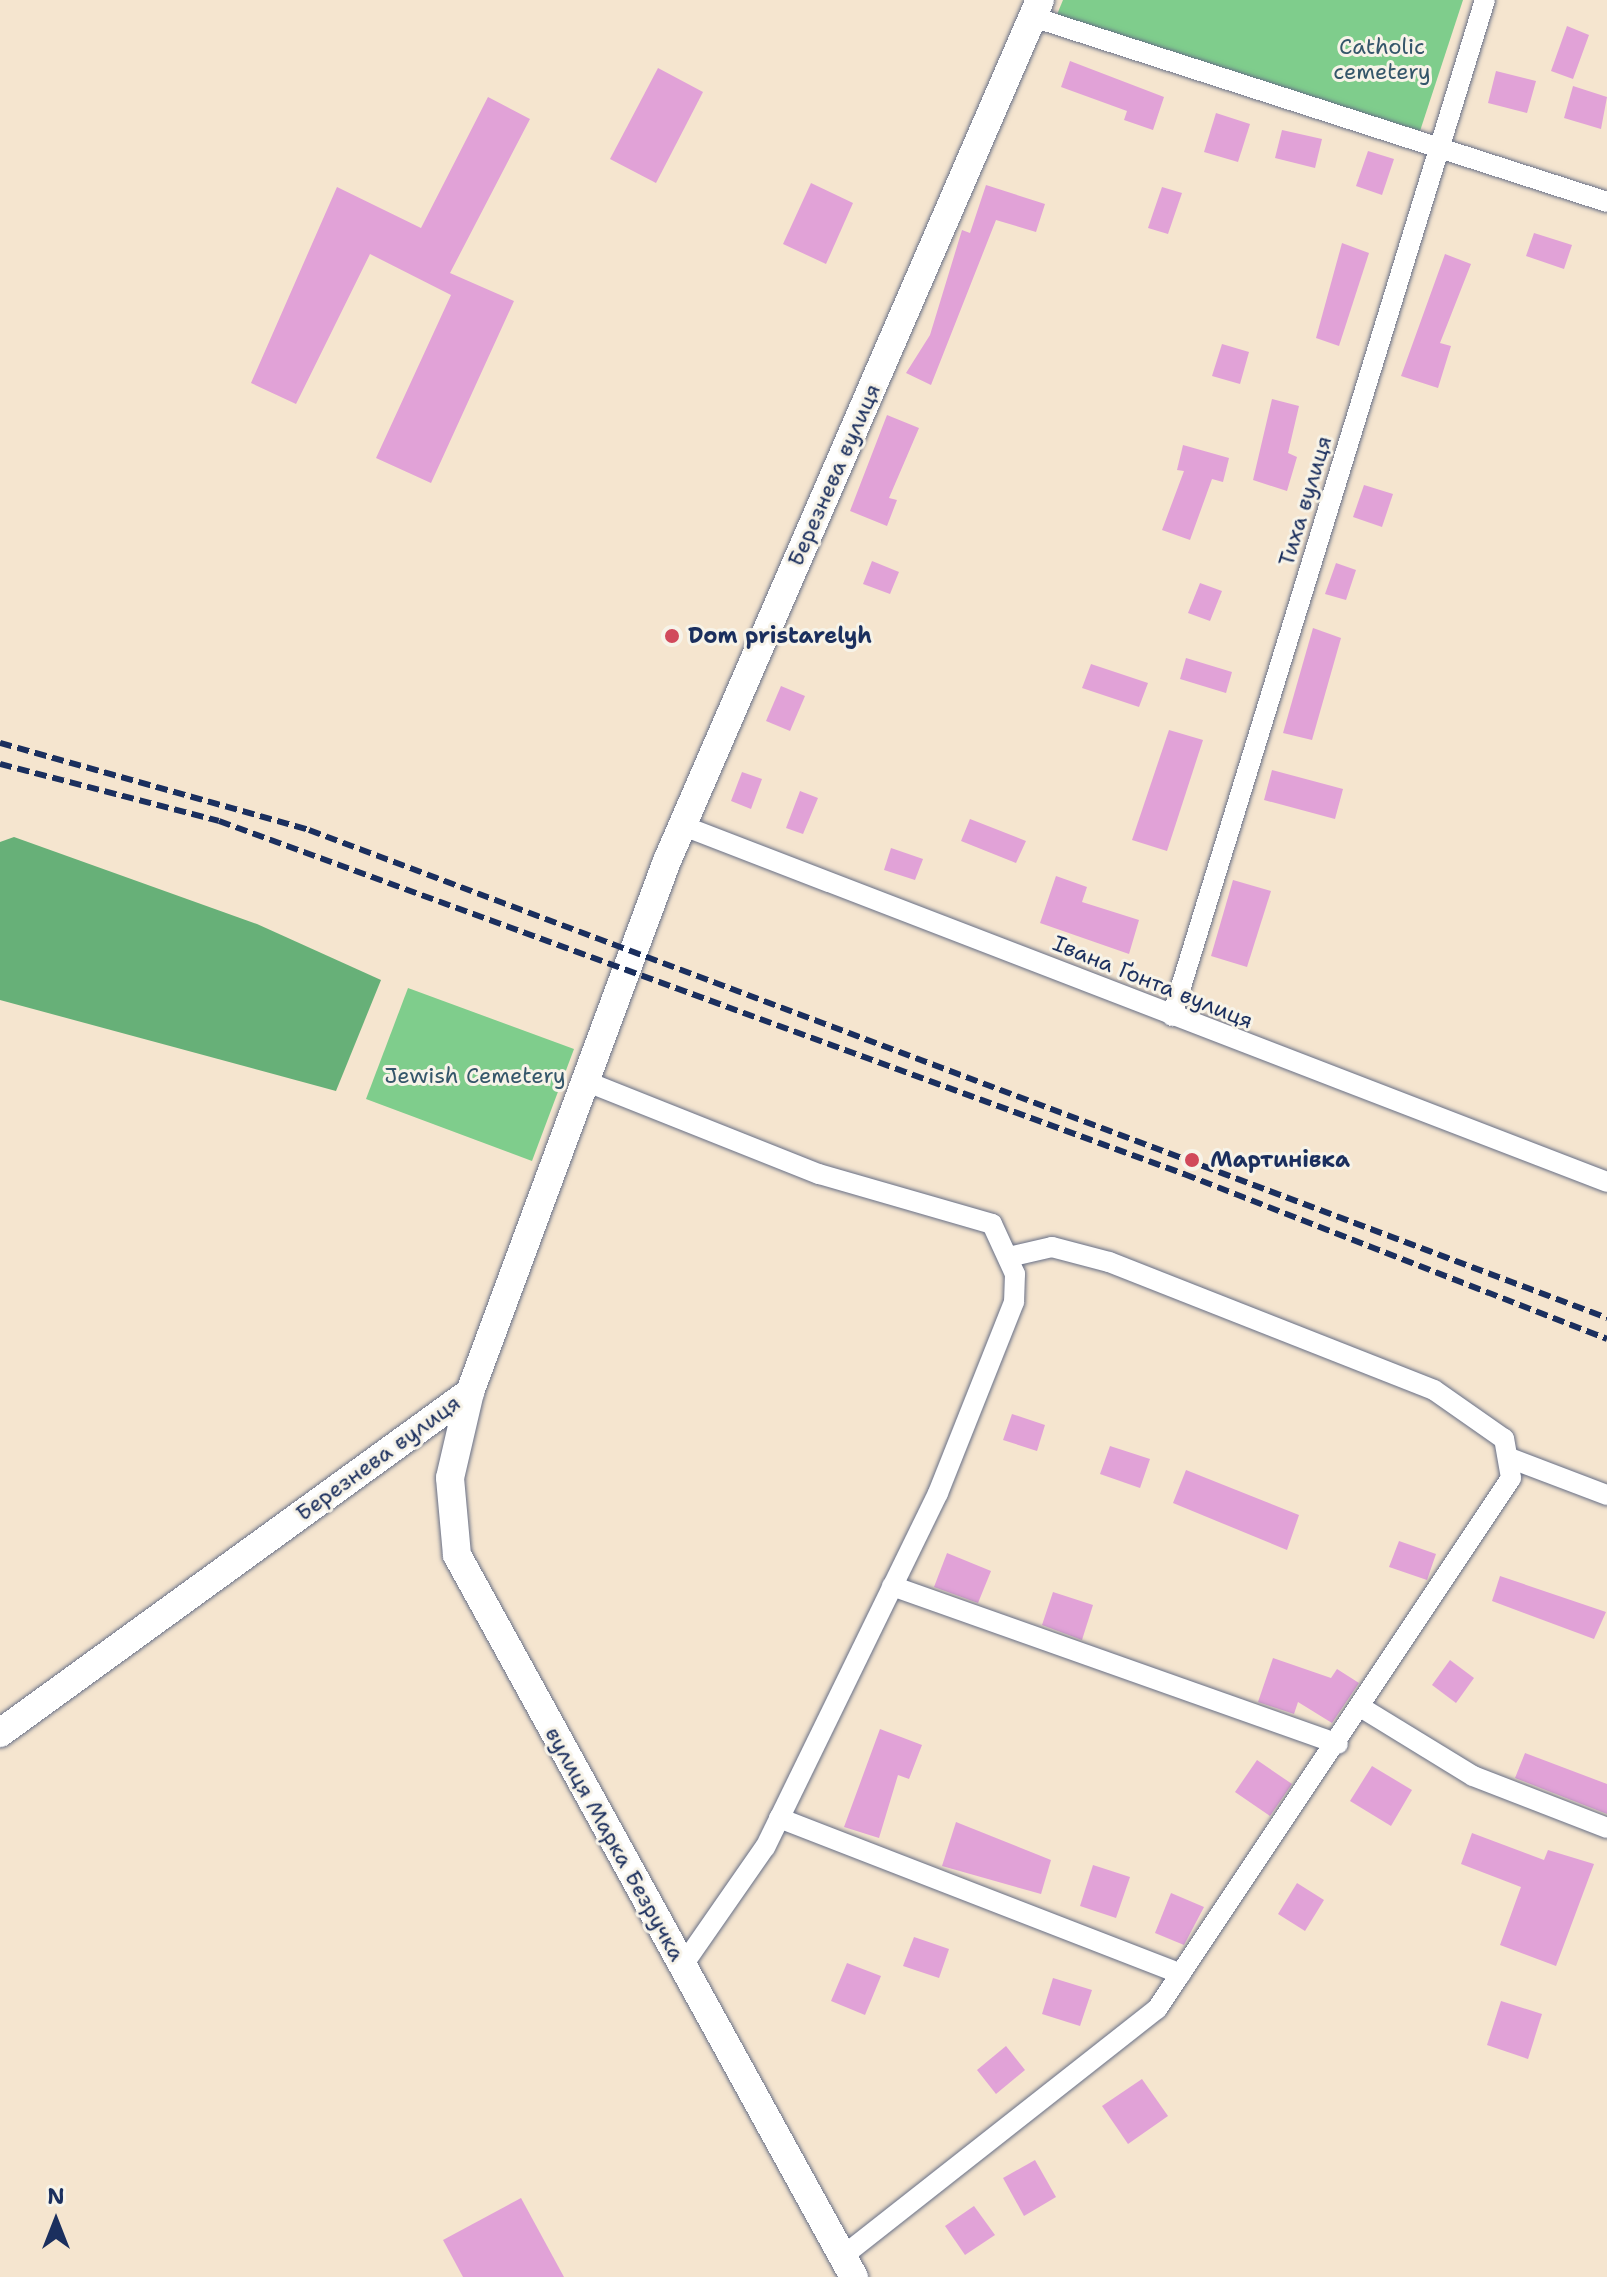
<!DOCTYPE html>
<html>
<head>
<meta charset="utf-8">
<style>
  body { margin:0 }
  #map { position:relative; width:1607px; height:2277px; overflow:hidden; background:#f5e5cf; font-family:"Shantell Sans",sans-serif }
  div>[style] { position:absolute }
  .green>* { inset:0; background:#7fcd8c }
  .forest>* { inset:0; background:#67b078 }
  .building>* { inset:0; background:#e1a2d7 }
  .roads { filter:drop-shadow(0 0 2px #676f86) drop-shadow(0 0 2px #676f86) }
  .street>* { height:20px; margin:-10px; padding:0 10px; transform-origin:10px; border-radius:10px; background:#fff }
  .secondary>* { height:28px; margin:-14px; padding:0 14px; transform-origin:14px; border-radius:14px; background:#fff }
  .rail>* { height:6px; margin-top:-3px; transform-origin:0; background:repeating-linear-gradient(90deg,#1b2f5e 0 12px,transparent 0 18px) }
  .dots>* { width:22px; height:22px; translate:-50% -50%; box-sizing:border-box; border:4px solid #f7f3e8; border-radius:50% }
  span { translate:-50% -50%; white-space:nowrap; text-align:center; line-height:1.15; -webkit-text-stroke:6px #f7f3e8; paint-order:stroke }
  .park-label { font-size:22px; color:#34566a }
  .street-label { font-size:22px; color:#1b2f5e }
  .poi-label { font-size:22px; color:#1b2f5e; font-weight:700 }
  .left { translate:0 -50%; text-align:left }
  .north { position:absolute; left:16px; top:2181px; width:80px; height:80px; -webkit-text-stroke:6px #f7f3e8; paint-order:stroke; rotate:0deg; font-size:22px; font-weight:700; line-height:32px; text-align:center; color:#1b2f5e }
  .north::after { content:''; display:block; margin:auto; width:28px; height:36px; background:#1b2f5e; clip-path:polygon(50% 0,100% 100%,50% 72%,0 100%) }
</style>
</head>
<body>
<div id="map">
  <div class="green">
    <div style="clip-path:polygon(1063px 0,1463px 0,1420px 131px,1056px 17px)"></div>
    <div style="clip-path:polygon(408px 988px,574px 1049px,532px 1161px,366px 1099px)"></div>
  </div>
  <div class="forest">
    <div style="clip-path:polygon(14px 837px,257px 924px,381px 980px,336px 1091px,0 1000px,0 842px)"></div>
  </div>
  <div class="building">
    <div style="clip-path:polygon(1567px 26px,1589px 35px,1573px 79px,1551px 71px)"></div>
    <div style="clip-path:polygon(1070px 61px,1164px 97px,1153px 130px,1124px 120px,1127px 111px,1061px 87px)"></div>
    <div style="clip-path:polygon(658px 68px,703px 92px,656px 183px,610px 159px)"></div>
    <div style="clip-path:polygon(1496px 71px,1536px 81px,1527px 113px,1488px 103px)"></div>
    <div style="clip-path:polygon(1573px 86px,1607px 97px,1601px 129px,1564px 118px)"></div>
    <div style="clip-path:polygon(488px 97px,530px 119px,450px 273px,514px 301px,431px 483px,376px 458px,451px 295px,370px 254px,296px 404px,251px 383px,337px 187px,421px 228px)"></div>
    <div style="clip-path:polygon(1216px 113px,1250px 124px,1238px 162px,1204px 152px)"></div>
    <div style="clip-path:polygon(1282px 130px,1322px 139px,1315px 168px,1275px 158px)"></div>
    <div style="clip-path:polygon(1368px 151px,1394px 159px,1382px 195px,1356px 186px)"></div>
    <div style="clip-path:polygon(811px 183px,853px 203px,826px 264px,783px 244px)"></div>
    <div style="clip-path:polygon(986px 185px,1045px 204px,1036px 232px,996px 220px,931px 385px,906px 373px,930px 335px,962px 230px,970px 233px)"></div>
    <div style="clip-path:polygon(1162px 187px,1182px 193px,1168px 234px,1148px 228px)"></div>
    <div style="clip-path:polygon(1534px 233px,1572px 245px,1564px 269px,1526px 256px)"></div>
    <div style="clip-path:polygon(1342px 243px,1369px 253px,1339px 346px,1316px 338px)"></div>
    <div style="clip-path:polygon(1445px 254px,1471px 264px,1440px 343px,1451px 346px,1438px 388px,1401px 376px)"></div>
    <div style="clip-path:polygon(1222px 344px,1249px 352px,1240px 384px,1212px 376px)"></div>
    <div style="clip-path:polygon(1272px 399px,1299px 406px,1288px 453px,1297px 457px,1287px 491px,1253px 480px)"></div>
    <div style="clip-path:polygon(887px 415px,919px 428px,889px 498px,897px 500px,887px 526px,850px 511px)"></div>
    <div style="clip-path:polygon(1183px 445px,1229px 458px,1223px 482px,1212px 479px,1190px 540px,1162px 530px,1184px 471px,1177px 470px)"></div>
    <div style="clip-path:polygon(1364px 485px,1393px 494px,1382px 527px,1353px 517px)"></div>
    <div style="clip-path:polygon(872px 561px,899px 572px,890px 594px,863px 584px)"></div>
    <div style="clip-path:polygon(1336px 563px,1356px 570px,1346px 600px,1325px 594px)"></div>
    <div style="clip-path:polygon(1200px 583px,1222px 591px,1210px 621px,1188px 613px)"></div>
    <div style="clip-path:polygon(1313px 628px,1341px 638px,1312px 740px,1283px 733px)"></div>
    <div style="clip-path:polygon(1186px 658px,1232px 672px,1226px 693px,1180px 679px)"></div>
    <div style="clip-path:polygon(1091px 664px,1148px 683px,1139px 707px,1082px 688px)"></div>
    <div style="clip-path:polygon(781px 686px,805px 696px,790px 731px,766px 721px)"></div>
    <div style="clip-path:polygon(1169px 730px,1203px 740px,1167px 851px,1132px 840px)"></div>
    <div style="clip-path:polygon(1272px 770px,1343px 789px,1335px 819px,1264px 800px)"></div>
    <div style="clip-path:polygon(742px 772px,762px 779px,751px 809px,731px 801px)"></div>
    <div style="clip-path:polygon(800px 791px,818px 798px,803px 834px,786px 828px)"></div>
    <div style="clip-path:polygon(970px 819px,1026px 841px,1016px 863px,961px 841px)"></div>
    <div style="clip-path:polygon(891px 848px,923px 859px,915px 880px,884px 870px)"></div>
    <div style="clip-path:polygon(1056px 876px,1087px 887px,1082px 902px,1139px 920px,1129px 954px,1040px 923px)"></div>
    <div style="clip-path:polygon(1233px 880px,1271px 891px,1247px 967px,1211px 956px)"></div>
    <div style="clip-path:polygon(1012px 1414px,1045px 1425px,1037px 1451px,1003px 1440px)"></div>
    <div style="clip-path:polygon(1110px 1446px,1150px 1459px,1140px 1488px,1100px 1474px)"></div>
    <div style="clip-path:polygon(1186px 1470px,1299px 1515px,1287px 1550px,1173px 1503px)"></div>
    <div style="clip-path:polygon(1399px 1541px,1436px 1554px,1427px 1580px,1389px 1567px)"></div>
    <div style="clip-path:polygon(947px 1553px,991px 1571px,978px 1603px,934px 1587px)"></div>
    <div style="clip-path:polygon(1500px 1576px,1606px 1612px,1594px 1639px,1492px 1601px)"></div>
    <div style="clip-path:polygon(1053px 1592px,1093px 1605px,1082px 1640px,1042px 1625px)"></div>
    <div style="clip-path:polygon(1273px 1658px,1331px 1678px,1337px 1669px,1359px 1683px,1332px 1723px,1298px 1702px,1294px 1714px,1258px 1702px)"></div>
    <div style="clip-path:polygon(1450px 1660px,1474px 1678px,1456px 1703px,1432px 1685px)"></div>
    <div style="clip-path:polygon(880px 1729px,922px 1745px,909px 1779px,898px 1775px,879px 1838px,844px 1827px)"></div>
    <div style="clip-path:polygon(1525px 1753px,1607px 1784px,1607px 1814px,1515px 1778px)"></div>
    <div style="clip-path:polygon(1257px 1760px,1292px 1784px,1270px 1816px,1235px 1792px)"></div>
    <div style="clip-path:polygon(1372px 1766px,1412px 1790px,1391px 1826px,1350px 1801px)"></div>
    <div style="clip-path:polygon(956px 1822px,1051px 1860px,1041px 1894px,942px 1866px)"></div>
    <div style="clip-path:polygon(1472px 1833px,1544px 1860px,1548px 1850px,1594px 1864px,1556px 1966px,1500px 1945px,1521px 1887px,1461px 1864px)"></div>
    <div style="clip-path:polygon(1093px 1865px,1130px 1877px,1116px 1918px,1080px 1906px)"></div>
    <div style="clip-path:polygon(1297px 1883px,1324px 1900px,1305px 1931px,1278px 1914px)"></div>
    <div style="clip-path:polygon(1171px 1893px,1204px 1907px,1184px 1945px,1155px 1933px)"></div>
    <div style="clip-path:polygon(914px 1937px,949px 1949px,939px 1978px,903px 1966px)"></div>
    <div style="clip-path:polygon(847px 1963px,881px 1976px,865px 2015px,831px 2001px)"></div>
    <div style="clip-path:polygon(1053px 1978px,1092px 1990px,1080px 2026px,1042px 2014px)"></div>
    <div style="clip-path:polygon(1501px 2001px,1542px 2014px,1528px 2059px,1487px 2045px)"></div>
    <div style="clip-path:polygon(1006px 2046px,1025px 2070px,996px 2094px,977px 2070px)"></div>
    <div style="clip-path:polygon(1142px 2079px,1168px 2116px,1128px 2144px,1102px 2106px)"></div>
    <div style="clip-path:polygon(1035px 2160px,1056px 2197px,1024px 2216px,1003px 2178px)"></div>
    <div style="clip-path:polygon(521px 2198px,564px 2277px,463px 2277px,443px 2240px)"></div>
    <div style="clip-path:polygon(974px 2206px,995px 2235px,965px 2255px,945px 2226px)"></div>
  </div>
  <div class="roads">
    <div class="street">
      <div style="left:1033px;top:17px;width:603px;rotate:17.86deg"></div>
      <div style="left:681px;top:825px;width:992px;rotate:21.08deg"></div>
      <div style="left:1172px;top:1016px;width:1063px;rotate:-72.88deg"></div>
      <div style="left:585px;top:1081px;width:252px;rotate:21.7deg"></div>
      <div style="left:819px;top:1174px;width:180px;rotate:16.1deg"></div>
      <div style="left:992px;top:1224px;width:55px;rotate:65.3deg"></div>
      <div style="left:1015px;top:1274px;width:28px;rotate:92deg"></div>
      <div style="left:1014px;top:1302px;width:206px;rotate:111.7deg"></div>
      <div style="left:938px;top:1493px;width:394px;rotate:116deg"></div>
      <div style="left:765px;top:1847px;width:144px;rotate:124.8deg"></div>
      <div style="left:1512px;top:1459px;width:102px;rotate:20.8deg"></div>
      <div style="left:892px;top:1586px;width:473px;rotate:19.5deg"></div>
      <div style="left:1362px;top:1708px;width:130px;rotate:31.5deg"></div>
      <div style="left:1473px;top:1776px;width:144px;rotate:21.2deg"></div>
      <div style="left:779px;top:1818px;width:431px;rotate:21.2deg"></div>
      <div style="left:843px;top:2256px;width:400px;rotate:-38.2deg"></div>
      <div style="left:1157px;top:2009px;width:638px;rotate:-56.31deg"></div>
      <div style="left:1511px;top:1478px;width:40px;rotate:-100deg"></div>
      <div style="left:1504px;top:1439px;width:85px;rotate:-145deg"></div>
      <div style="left:1434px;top:1390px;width:349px;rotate:-158.5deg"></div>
      <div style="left:1109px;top:1262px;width:59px;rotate:-165.3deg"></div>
      <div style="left:1052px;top:1247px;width:40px;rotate:167deg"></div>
    </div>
    <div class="secondary">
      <div style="left:470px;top:1392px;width:88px;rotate:103.1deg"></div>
      <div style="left:450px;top:1478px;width:77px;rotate:84.8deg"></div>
      <div style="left:457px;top:1555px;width:824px;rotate:61.2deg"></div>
      <div style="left:0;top:1733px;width:581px;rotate:-35.96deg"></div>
      <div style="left:470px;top:1392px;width:566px;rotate:-69.65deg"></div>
      <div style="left:667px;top:861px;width:938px;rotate:-66.58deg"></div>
    </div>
  </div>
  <div class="rail">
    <div style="left:0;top:743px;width:321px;rotate:15.7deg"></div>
    <div style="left:309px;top:830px;width:1387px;rotate:20.6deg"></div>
    <div style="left:0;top:764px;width:226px;rotate:14.6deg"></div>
    <div style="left:219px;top:821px;width:1028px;rotate:20.09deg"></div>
    <div style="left:1184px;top:1174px;width:454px;rotate:21.3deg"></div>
  </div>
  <div class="dots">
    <div style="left:672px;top:636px;background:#d1495b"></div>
    <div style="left:1192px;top:1160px;background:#d1495b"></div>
  </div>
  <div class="park-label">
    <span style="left:1382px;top:59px">Catholic<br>cemetery</span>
    <span style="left:475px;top:1076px">Jewish Cemetery</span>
  </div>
  <div class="street-label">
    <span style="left:834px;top:475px;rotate:-66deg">Березнева вулиця</span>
    <span style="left:1305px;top:501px;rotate:-73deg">Тиха вулиця</span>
    <span style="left:1153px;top:982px;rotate:22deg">Івана Ґонта вулиця</span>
    <span style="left:378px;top:1458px;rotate:-36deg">Березнева вулиця</span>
    <span style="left:615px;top:1844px;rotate:61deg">вулиця Марка Безручка</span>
  </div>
  <div class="poi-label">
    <span class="left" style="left:688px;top:636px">Dom pristarelyh</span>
    <span class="left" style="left:1210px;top:1160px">Мартинівка</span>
  </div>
  <div class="north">N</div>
</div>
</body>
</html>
